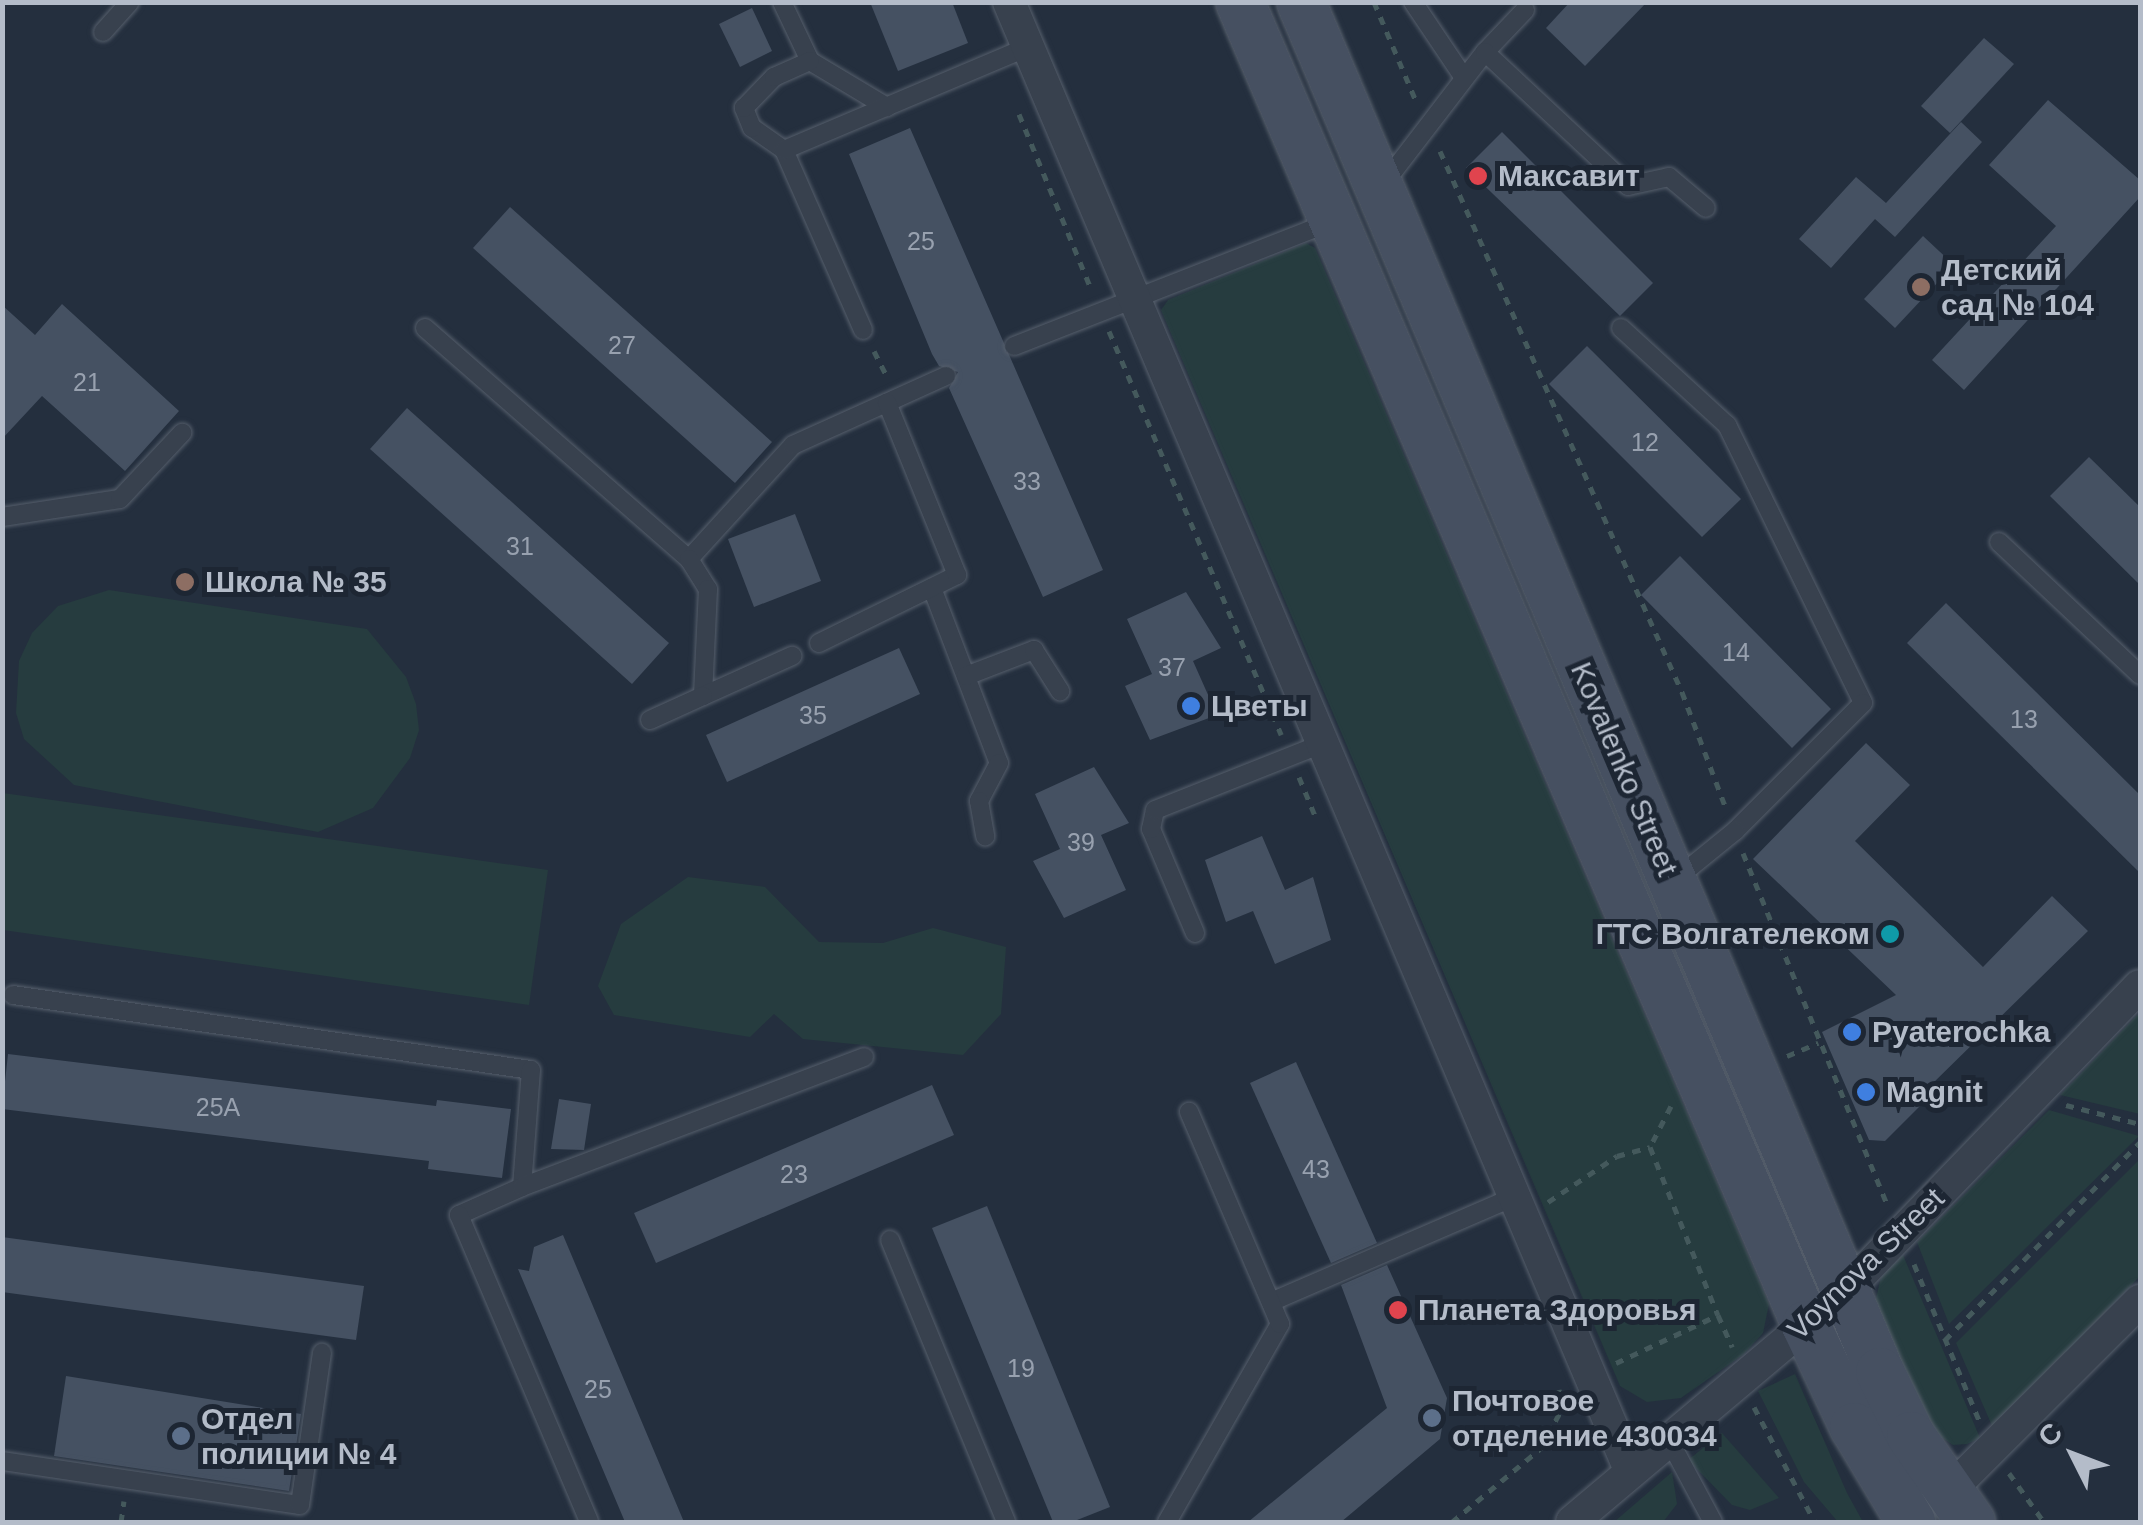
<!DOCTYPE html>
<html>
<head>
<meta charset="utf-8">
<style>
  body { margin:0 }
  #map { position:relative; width:2143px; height:1525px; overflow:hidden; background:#242f3e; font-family:Arial,sans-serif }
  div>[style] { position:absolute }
  .green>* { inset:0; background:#263c3f }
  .building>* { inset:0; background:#455162 }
  .path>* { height:5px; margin-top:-2.5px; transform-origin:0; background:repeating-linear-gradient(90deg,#44595c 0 8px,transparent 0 16px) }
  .roads { filter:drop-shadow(0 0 2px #565f6c) drop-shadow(0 0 2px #565f6c) }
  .service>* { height:18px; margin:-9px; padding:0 9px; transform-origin:9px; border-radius:9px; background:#38414e }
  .minor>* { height:32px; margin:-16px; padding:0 16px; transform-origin:16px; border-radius:16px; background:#38414e }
  .secondary>* { height:48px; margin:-24px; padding:0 24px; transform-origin:24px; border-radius:24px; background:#465061 }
  .dots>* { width:28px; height:28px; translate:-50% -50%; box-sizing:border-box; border:5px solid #1d2633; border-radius:50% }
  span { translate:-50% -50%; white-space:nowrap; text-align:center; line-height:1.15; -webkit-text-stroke:10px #1d2633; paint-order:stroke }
  .number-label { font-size:25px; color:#98a1af }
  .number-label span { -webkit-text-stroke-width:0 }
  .poi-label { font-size:30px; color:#b4bcc9; font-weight:700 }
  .left { translate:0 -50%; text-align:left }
  .right { translate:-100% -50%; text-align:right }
  .street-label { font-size:30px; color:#b4bcc9 }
  .frame { position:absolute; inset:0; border:5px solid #b4bcc9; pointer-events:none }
  .north { position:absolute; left:2023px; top:1405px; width:100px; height:100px; -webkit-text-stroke:8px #1d2633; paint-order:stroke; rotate:312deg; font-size:28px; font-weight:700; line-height:40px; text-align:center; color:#b4bcc9 }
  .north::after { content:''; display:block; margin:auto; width:35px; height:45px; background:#b4bcc9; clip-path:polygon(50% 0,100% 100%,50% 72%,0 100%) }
</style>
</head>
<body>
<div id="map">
  <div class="green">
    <div style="clip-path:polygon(1306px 243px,1315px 248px,1769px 1304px,1763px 1333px,1744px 1354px,1681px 1398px,1647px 1402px,1620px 1386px,1161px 310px,1168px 300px)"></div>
    <div style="clip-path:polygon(109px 590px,367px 629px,406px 677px,416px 704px,419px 730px,410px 758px,373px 808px,318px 832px,74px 785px,24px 739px,16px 713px,19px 661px,32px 633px,58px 606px)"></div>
    <div style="clip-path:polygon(3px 793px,548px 870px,529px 1005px,3px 930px)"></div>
    <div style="clip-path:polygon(688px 877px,765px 887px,819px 942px,883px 943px,933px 928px,1006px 947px,1001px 1014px,963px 1055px,803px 1039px,774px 1014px,750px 1037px,614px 1015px,598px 986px,621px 924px)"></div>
    <div style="clip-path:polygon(2140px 1012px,2140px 1114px,2060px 1095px)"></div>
    <div style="clip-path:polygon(2049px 1110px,2139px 1136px,1949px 1324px,1917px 1242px)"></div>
    <div style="clip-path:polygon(2140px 1159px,2140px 1276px,1993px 1428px,1956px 1343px)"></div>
    <div style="clip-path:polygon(1903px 1255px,1980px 1438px,1967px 1444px,1953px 1445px,1935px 1433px,1874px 1307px,1881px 1277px)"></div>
    <div style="clip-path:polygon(1795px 1374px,1847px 1493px,1863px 1522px,1838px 1522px,1804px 1482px,1758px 1391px)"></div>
    <div style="clip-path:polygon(1722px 1433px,1779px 1498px,1750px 1510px,1732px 1505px,1688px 1460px)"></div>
    <div style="clip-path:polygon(1672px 1472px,1677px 1504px,1663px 1522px,1614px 1522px)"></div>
  </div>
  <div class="building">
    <div style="clip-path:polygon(870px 2px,952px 2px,968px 43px,898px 71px)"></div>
    <div style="clip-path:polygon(1570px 2px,1647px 2px,1585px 66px,1546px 28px)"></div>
    <div style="clip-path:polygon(752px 8px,772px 51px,740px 67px,719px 24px)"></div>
    <div style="clip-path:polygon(1984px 38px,2014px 64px,1950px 133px,1921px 106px)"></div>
    <div style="clip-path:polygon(2048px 100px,2140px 180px,2140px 197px,1964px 390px,1932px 360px,2056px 226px,1989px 165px)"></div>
    <div style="clip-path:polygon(1961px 122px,1982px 142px,1895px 237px,1875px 219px,1831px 268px,1799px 239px,1856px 177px,1886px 203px)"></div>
    <div style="clip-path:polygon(910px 128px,1103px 570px,1043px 597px,949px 388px,958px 372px,939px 366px,932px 354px,849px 154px)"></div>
    <div style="clip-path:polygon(1502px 132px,1653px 283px,1620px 316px,1466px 168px)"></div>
    <div style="clip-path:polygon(510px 207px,772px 442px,735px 483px,473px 248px)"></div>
    <div style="clip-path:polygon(1923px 236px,1954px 265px,1895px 328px,1864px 299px)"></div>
    <div style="clip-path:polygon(62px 304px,179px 411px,125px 471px,42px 396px,2px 439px,2px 305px,35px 335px)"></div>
    <div style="clip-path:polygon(1587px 346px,1741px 499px,1702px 537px,1549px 384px)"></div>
    <div style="clip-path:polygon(407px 408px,669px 643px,632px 684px,370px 449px)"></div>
    <div style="clip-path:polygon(2089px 457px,2140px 507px,2140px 585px,2050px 496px)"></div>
    <div style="clip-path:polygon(795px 514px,821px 581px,754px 607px,728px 539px)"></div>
    <div style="clip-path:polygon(1680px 556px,1831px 709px,1792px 748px,1641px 595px)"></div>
    <div style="clip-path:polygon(1186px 592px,1221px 648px,1193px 661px,1217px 715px,1150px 740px,1125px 686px,1152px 674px,1127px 619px)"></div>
    <div style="clip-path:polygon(1946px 603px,2140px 795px,2140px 873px,1907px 643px)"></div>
    <div style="clip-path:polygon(899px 648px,920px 694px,727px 782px,706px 735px)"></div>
    <div style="clip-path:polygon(1866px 743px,1910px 785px,1855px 841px,1983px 967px,2052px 896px,2088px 931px,1929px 1087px,1934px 1092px,1885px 1141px,1869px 1140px,1822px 1032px,1896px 995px,1753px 859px)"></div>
    <div style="clip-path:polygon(1094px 767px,1129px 823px,1101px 835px,1126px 890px,1064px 918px,1033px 861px,1060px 849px,1035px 794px)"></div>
    <div style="clip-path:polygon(1262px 836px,1285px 890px,1313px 877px,1331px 940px,1275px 964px,1253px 911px,1226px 922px,1205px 860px)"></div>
    <div style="clip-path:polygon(8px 1054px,436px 1106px,437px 1100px,511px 1109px,502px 1178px,428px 1169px,429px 1161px,2px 1109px)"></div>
    <div style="clip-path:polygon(1296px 1062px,1377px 1243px,1331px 1263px,1250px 1083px)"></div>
    <div style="clip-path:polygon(932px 1085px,954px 1135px,656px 1263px,634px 1213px)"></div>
    <div style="clip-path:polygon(559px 1099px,591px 1104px,584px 1150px,551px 1149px)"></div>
    <div style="clip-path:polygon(987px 1206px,1110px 1507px,1072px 1522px,1053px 1522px,932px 1228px)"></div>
    <div style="clip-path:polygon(563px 1235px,684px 1522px,625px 1522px,518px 1269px,529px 1271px,534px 1247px)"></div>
    <div style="clip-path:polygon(2px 1237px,364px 1286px,356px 1340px,2px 1292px)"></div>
    <div style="clip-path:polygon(1387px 1265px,1447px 1398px,1440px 1439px,1341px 1522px,1248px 1522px,1387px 1408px,1341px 1285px)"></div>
    <div style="clip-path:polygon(66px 1376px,301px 1414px,289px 1491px,54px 1456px)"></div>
  </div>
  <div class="path">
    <div style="left:1374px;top:2px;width:108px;rotate:67deg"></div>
    <div style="left:1019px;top:114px;width:189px;rotate:67.6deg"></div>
    <div style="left:1440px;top:151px;width:593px;rotate:65.9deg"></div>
    <div style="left:1682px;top:692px;width:122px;rotate:69.3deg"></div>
    <div style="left:1109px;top:331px;width:439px;rotate:66.9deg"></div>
    <div style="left:874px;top:351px;width:29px;rotate:63deg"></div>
    <div style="left:1299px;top:777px;width:44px;rotate:67.5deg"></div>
    <div style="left:1743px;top:853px;width:379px;rotate:67.7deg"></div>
    <div style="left:1787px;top:1056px;width:34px;rotate:-23deg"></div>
    <div style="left:2066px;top:1105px;width:76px;rotate:14.4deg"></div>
    <div style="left:1671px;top:1106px;width:46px;rotate:117.1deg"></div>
    <div style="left:1650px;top:1147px;width:181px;rotate:68deg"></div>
    <div style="left:1548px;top:1202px;width:83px;rotate:-33.7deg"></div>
    <div style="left:1617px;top:1156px;width:34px;rotate:-15deg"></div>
    <div style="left:1914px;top:1264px;width:169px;rotate:67.4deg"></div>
    <div style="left:1945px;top:1340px;width:278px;rotate:-45.4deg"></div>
    <div style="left:1616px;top:1363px;width:113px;rotate:-25.2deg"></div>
    <div style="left:1718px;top:1315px;width:35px;rotate:66deg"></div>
    <div style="left:1754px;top:1407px;width:130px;rotate:62.1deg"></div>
    <div style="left:2009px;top:1473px;width:60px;rotate:54.5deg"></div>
    <div style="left:121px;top:1522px;width:21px;rotate:-82deg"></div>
    <div style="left:1452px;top:1522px;width:114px;rotate:-39.7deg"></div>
    <div style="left:1540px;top:1449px;width:48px;rotate:-61.3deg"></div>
    <div style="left:1563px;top:1407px;width:18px;rotate:-103deg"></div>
  </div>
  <div class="roads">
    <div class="service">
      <div style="left:782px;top:2px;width:65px;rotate:64.6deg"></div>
      <div style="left:810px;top:61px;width:90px;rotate:30.9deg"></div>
      <div style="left:1413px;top:2px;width:88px;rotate:56.1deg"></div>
      <div style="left:103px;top:32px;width:40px;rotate:-48deg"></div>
      <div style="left:1485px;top:52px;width:58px;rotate:-46.4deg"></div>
      <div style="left:784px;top:150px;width:39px;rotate:-145deg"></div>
      <div style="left:752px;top:128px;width:22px;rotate:-112deg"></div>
      <div style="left:744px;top:108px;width:43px;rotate:-45.9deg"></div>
      <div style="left:774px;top:77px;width:39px;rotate:-24deg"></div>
      <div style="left:1382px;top:186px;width:169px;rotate:-52.5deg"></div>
      <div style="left:1485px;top:52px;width:196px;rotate:43.1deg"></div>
      <div style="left:1628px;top:186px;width:42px;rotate:-12.4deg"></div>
      <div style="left:1669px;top:177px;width:48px;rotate:40deg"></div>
      <div style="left:425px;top:328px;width:351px;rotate:41.2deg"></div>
      <div style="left:689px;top:559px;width:154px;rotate:-47.6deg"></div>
      <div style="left:793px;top:445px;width:168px;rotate:-24.3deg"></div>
      <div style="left:1621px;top:328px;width:144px;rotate:42.5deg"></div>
      <div style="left:1727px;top:425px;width:309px;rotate:63.9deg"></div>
      <div style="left:1863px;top:703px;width:181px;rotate:135deg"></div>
      <div style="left:1735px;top:831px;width:76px;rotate:140.9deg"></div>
      <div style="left:863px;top:330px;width:197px;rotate:-113.7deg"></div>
      <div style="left:784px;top:150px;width:265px;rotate:-22.9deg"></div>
      <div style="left:1014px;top:346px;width:339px;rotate:-21.4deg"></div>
      <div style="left:2px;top:517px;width:119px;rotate:-8.7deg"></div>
      <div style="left:120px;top:499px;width:91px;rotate:-46.8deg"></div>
      <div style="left:1999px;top:542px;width:194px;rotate:43.3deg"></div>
      <div style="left:689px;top:559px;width:36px;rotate:58deg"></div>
      <div style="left:708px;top:589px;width:107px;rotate:92.7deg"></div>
      <div style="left:703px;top:696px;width:98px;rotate:-24.2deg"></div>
      <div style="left:932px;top:588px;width:187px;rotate:69.1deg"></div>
      <div style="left:999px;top:763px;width:43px;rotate:117.8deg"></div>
      <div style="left:979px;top:801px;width:36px;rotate:80deg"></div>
      <div style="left:819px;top:643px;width:154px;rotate:-26.2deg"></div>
      <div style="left:957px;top:575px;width:186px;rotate:-112.1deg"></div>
      <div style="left:966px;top:676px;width:73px;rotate:-20.9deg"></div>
      <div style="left:1034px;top:650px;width:49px;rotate:57.6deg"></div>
      <div style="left:650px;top:720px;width:58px;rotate:-24.4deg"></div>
      <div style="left:1195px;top:933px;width:113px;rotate:-112.9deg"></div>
      <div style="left:1151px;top:829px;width:19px;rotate:-78deg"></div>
      <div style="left:1155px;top:810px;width:180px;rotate:-21.6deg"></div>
      <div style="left:13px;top:995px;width:523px;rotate:8.24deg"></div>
      <div style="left:531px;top:1070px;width:117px;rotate:94.4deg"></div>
      <div style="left:522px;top:1187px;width:69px;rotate:156deg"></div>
      <div style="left:459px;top:1215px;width:333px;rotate:67deg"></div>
      <div style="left:522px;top:1187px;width:366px;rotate:-20.8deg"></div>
      <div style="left:890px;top:1240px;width:305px;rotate:67.6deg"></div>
      <div style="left:1271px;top:1302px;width:265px;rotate:-23.4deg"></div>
      <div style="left:1669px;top:1440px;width:93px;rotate:61.8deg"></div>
      <div style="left:2px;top:1461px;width:301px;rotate:8.4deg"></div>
      <div style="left:300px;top:1505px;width:154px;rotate:-81.8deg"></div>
      <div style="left:1167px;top:1522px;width:228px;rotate:-60.3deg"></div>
      <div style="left:1280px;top:1324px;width:231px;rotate:-113.2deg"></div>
    </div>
    <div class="minor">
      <div style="left:1009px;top:2px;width:1596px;rotate:67.07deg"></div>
      <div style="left:1847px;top:1289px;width:421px;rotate:-46deg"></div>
      <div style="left:1948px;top:1492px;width:271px;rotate:-44.9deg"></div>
      <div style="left:1572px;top:1522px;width:306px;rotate:-40.1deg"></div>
    </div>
    <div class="secondary">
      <div style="left:1240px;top:2px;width:1439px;rotate:66.84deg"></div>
      <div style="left:1806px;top:1325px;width:113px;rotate:64.8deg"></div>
      <div style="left:1854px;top:1427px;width:111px;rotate:59deg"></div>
      <div style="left:1301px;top:2px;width:1487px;rotate:67.09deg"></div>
      <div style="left:1880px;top:1372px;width:71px;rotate:64.2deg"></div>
      <div style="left:1911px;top:1436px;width:105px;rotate:55.1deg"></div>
    </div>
  </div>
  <div class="dots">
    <div style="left:1478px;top:176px;background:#e0444e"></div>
    <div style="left:1921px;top:287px;background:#8d6e63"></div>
    <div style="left:185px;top:582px;background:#8d6e63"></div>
    <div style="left:1191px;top:706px;background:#3f7fe0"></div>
    <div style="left:1890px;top:934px;background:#0f9aa8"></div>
    <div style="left:1852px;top:1032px;background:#3f7fe0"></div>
    <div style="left:1866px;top:1092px;background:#3f7fe0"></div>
    <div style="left:1398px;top:1310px;background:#e0444e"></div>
    <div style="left:1432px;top:1418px;background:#5c6f8a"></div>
    <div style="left:181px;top:1436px;background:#5c6f8a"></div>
  </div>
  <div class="number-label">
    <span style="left:921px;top:241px">25</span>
    <span style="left:622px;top:345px">27</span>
    <span style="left:87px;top:382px">21</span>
    <span style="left:1645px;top:442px">12</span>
    <span style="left:1027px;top:481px">33</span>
    <span style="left:520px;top:546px">31</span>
    <span style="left:1736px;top:652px">14</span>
    <span style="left:1172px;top:667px">37</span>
    <span style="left:813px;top:715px">35</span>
    <span style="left:2024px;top:719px">13</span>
    <span style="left:1081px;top:842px">39</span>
    <span style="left:218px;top:1107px">25А</span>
    <span style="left:1316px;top:1169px">43</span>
    <span style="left:794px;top:1174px">23</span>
    <span style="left:1021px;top:1368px">19</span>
    <span style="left:598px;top:1389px">25</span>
  </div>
  <div class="poi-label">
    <span class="left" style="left:1498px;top:176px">Максавит</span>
    <span class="left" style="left:1941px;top:287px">Детский<br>сад № 104</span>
    <span class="left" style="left:205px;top:582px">Школа № 35</span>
    <span class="left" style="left:1211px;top:706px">Цветы</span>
    <span class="right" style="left:1870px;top:934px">ГТС Волгателеком</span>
    <span class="left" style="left:1872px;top:1032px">Pyaterochka</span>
    <span class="left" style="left:1886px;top:1092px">Magnit</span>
    <span class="left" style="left:1418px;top:1310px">Планета Здоровья</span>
    <span class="left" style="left:1452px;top:1418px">Почтовое<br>отделение 430034</span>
    <span class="left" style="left:201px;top:1436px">Отдел<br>полиции № 4</span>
  </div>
  <div class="street-label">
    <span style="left:1624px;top:769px;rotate:67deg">Kovalenko Street</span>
    <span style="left:1866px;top:1264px;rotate:-44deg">Voynova Street</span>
  </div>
  <div class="frame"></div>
  <div class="north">С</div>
</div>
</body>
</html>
